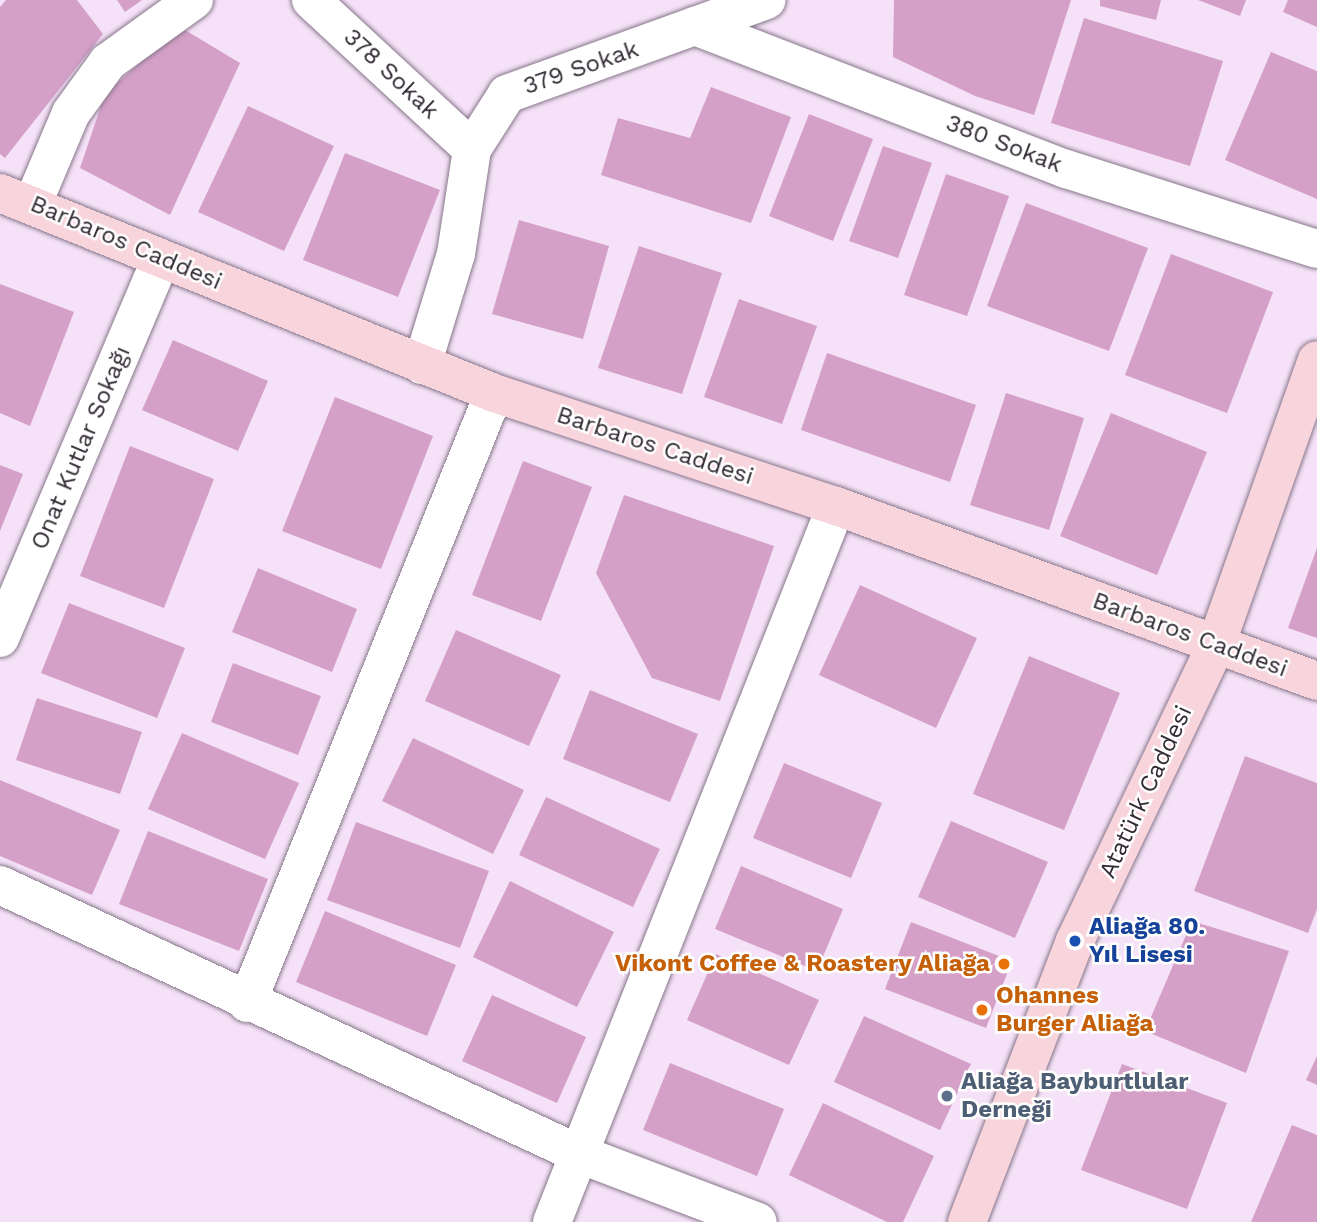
<!DOCTYPE html>
<html>
<head>
<meta charset="utf-8">
<style>
  body { margin:0 }
  #map { position:relative; width:1317px; height:1222px; overflow:hidden; background:#f5e2f8; font-family:"Work Sans",sans-serif }
  div>[style] { position:absolute }
  .building>* { inset:0; background:#d4a0c7 }
  .roads { filter:drop-shadow(0 0 2px #87768a) drop-shadow(0 0 2px #87768a) }
  .street>* { height:38px; margin:-19px; padding:0 19px; transform-origin:19px; border-radius:19px; background:#fff }
  .secondary>* { height:38px; margin:-19px; padding:0 19px; transform-origin:19px; border-radius:19px; background:#f8d4dd }
  .dots>* { width:19px; height:19px; translate:-50% -50%; box-sizing:border-box; border:4px solid #fff; border-radius:50% }
  span { translate:-50% -50%; white-space:nowrap; text-align:center; line-height:1.15; -webkit-text-stroke:5px #fff; paint-order:stroke }
  .street-label { font-size:24px; color:#332c35 }
  .transit-label { font-size:24px; color:#164399; font-weight:700 }
  .left { translate:0 -50%; text-align:left }
  .food-label { font-size:24px; color:#c56008; font-weight:700 }
  .right { translate:-100% -50%; text-align:right }
  .service-label { font-size:24px; color:#4e5e75; font-weight:700 }
</style>
</head>
<body>
<div id="map">
  <div class="building">
    <div style="clip-path:polygon(6px 0,77px 0,103px 34px,5px 158px,0 154px,0 7px)"></div>
    <div style="clip-path:polygon(117px 0,142px 0,125px 12px)"></div>
    <div style="clip-path:polygon(894px 0,1071px 0,1034px 115px,975px 96px,893px 57px)"></div>
    <div style="clip-path:polygon(1100px 0,1161px 0,1156px 20px,1100px 6px)"></div>
    <div style="clip-path:polygon(1198px 0,1246px 0,1240px 16px)"></div>
    <div style="clip-path:polygon(1288px 0,1317px 0,1317px 27px,1283px 12px)"></div>
    <div style="clip-path:polygon(1084px 18px,1223px 61px,1190px 166px,1051px 123px)"></div>
    <div style="clip-path:polygon(180px 27px,240px 63px,170px 215px,80px 168px,105px 94px)"></div>
    <div style="clip-path:polygon(1271px 52px,1317px 71px,1317px 199px,1225px 160px)"></div>
    <div style="clip-path:polygon(711px 87px,791px 117px,751px 223px,601px 175px,618px 118px,690px 138px)"></div>
    <div style="clip-path:polygon(248px 106px,334px 146px,284px 251px,198px 212px)"></div>
    <div style="clip-path:polygon(809px 114px,873px 139px,833px 241px,769px 216px)"></div>
    <div style="clip-path:polygon(883px 146px,932px 163px,898px 258px,849px 241px)"></div>
    <div style="clip-path:polygon(345px 153px,440px 190px,398px 297px,303px 260px)"></div>
    <div style="clip-path:polygon(946px 174px,1009px 196px,967px 316px,904px 295px)"></div>
    <div style="clip-path:polygon(1026px 203px,1148px 248px,1109px 351px,987px 306px)"></div>
    <div style="clip-path:polygon(519px 220px,609px 246px,583px 339px,492px 314px)"></div>
    <div style="clip-path:polygon(639px 246px,722px 273px,682px 394px,598px 368px)"></div>
    <div style="clip-path:polygon(1171px 254px,1273px 292px,1227px 413px,1125px 375px)"></div>
    <div style="clip-path:polygon(0 284px,74px 312px,30px 426px,0 413px)"></div>
    <div style="clip-path:polygon(739px 299px,817px 326px,782px 424px,704px 397px)"></div>
    <div style="clip-path:polygon(173px 340px,268px 381px,238px 451px,142px 410px)"></div>
    <div style="clip-path:polygon(827px 353px,976px 405px,950px 482px,801px 430px)"></div>
    <div style="clip-path:polygon(1006px 393px,1084px 418px,1049px 530px,970px 505px)"></div>
    <div style="clip-path:polygon(335px 397px,433px 436px,381px 569px,282px 531px)"></div>
    <div style="clip-path:polygon(1111px 413px,1207px 452px,1157px 575px,1060px 536px)"></div>
    <div style="clip-path:polygon(130px 446px,214px 479px,164px 608px,80px 576px)"></div>
    <div style="clip-path:polygon(523px 461px,592px 487px,541px 621px,472px 595px)"></div>
    <div style="clip-path:polygon(0 465px,23px 474px,0 531px)"></div>
    <div style="clip-path:polygon(624px 495px,774px 546px,720px 701px,652px 678px,596px 573px)"></div>
    <div style="clip-path:polygon(1317px 548px,1317px 638px,1288px 628px)"></div>
    <div style="clip-path:polygon(258px 568px,357px 609px,332px 672px,232px 632px)"></div>
    <div style="clip-path:polygon(860px 585px,977px 638px,936px 728px,819px 675px)"></div>
    <div style="clip-path:polygon(69px 603px,185px 648px,157px 718px,41px 673px)"></div>
    <div style="clip-path:polygon(456px 630px,561px 675px,529px 746px,425px 701px)"></div>
    <div style="clip-path:polygon(1029px 656px,1120px 693px,1064px 830px,973px 794px)"></div>
    <div style="clip-path:polygon(233px 663px,321px 696px,298px 755px,211px 722px)"></div>
    <div style="clip-path:polygon(590px 690px,698px 734px,670px 802px,563px 759px)"></div>
    <div style="clip-path:polygon(37px 698px,142px 732px,120px 794px,16px 760px)"></div>
    <div style="clip-path:polygon(182px 733px,299px 783px,265px 859px,148px 809px)"></div>
    <div style="clip-path:polygon(413px 738px,524px 790px,493px 854px,382px 801px)"></div>
    <div style="clip-path:polygon(1245px 756px,1317px 783px,1317px 909px,1308px 933px,1194px 891px)"></div>
    <div style="clip-path:polygon(784px 763px,882px 803px,851px 878px,753px 838px)"></div>
    <div style="clip-path:polygon(0 780px,120px 830px,92px 895px,0 856px)"></div>
    <div style="clip-path:polygon(546px 797px,660px 849px,633px 907px,519px 855px)"></div>
    <div style="clip-path:polygon(951px 821px,1048px 862px,1015px 938px,918px 897px)"></div>
    <div style="clip-path:polygon(356px 822px,489px 871px,460px 948px,327px 900px)"></div>
    <div style="clip-path:polygon(148px 831px,268px 879px,239px 951px,119px 904px)"></div>
    <div style="clip-path:polygon(741px 866px,843px 909px,817px 971px,715px 929px)"></div>
    <div style="clip-path:polygon(510px 881px,614px 932px,577px 1007px,473px 957px)"></div>
    <div style="clip-path:polygon(325px 911px,456px 965px,427px 1036px,296px 982px)"></div>
    <div style="clip-path:polygon(1192px 921px,1289px 951px,1246px 1073px,1145px 1031px)"></div>
    <div style="clip-path:polygon(911px 922px,1012px 961px,986px 1028px,885px 989px)"></div>
    <div style="clip-path:polygon(716px 954px,819px 1000px,789px 1065px,687px 1020px)"></div>
    <div style="clip-path:polygon(492px 995px,586px 1037px,557px 1103px,462px 1061px)"></div>
    <div style="clip-path:polygon(864px 1016px,971px 1064px,940px 1130px,834px 1082px)"></div>
    <div style="clip-path:polygon(1317px 1056px,1317px 1085px,1306px 1080px)"></div>
    <div style="clip-path:polygon(670px 1063px,784px 1109px,757px 1176px,643px 1130px)"></div>
    <div style="clip-path:polygon(1122px 1064px,1227px 1103px,1187px 1209px,1081px 1170px)"></div>
    <div style="clip-path:polygon(823px 1103px,934px 1156px,903px 1222px,887px 1222px,789px 1175px)"></div>
    <div style="clip-path:polygon(1292px 1125px,1317px 1135px,1317px 1222px,1251px 1222px)"></div>
  </div>
  <div class="roads">
    <div class="street">
      <div style="left:311px;top:0;width:219px;rotate:42.8deg"></div>
      <div style="left:695px;top:26px;width:398px;rotate:21.1deg"></div>
      <div style="left:1066px;top:169px;width:263px;rotate:17.7deg"></div>
      <div style="left:33px;top:203px;width:98px;rotate:-67.1deg"></div>
      <div style="left:71px;top:113px;width:63px;rotate:-54deg"></div>
      <div style="left:108px;top:62px;width:106px;rotate:-35.8deg"></div>
      <div style="left:422px;top:365px;width:116px;rotate:-73deg"></div>
      <div style="left:456px;top:254px;width:106px;rotate:-81.3deg"></div>
      <div style="left:472px;top:149px;width:65px;rotate:-57.5deg"></div>
      <div style="left:507px;top:94px;width:276px;rotate:-19.9deg"></div>
      <div style="left:0;top:638px;width:412px;rotate:-67deg"></div>
      <div style="left:0;top:885px;width:638px;rotate:24.92deg"></div>
      <div style="left:579px;top:1154px;width:191px;rotate:20.8deg"></div>
      <div style="left:247px;top:1003px;width:658px;rotate:-67.96deg"></div>
      <div style="left:552px;top:1222px;width:770px;rotate:-68.36deg"></div>
    </div>
    <div class="secondary">
      <div style="left:0;top:193px;width:533px;rotate:22.04deg"></div>
      <div style="left:494px;top:393px;width:360px;rotate:18.3deg"></div>
      <div style="left:836px;top:506px;width:512px;rotate:19.99deg"></div>
      <div style="left:967px;top:1222px;width:301px;rotate:-69deg"></div>
      <div style="left:1075px;top:941px;width:328px;rotate:-64.5deg"></div>
      <div style="left:1216px;top:645px;width:302px;rotate:-70.5deg"></div>
    </div>
  </div>
  <div class="dots">
    <div style="left:1075px;top:941px;background:#1a4fb4"></div>
    <div style="left:1004px;top:964px;background:#e8710a"></div>
    <div style="left:982px;top:1010px;background:#e8710a"></div>
    <div style="left:947px;top:1096px;background:#5c6f8a"></div>
  </div>
  <div class="street-label">
    <span style="left:581px;top:68px;rotate:-19deg">379 Sokak</span>
    <span style="left:391px;top:74px;rotate:43deg">378 Sokak</span>
    <span style="left:1004px;top:144px;rotate:21deg">380 Sokak</span>
    <span style="left:126px;top:243px;rotate:23deg">Barbaros Caddesi</span>
    <span style="left:655px;top:446px;rotate:18deg">Barbaros Caddesi</span>
    <span style="left:81px;top:448px;rotate:-67deg">Onat Kutlar Sokağı</span>
    <span style="left:1190px;top:635px;rotate:20deg">Barbaros Caddesi</span>
    <span style="left:1146px;top:792px;rotate:-65deg">Atatürk Caddesi</span>
  </div>
  <div class="transit-label">
    <span class="left" style="left:1089px;top:941px">Aliağa 80.<br>Yıl Lisesi</span>
  </div>
  <div class="food-label">
    <span class="right" style="left:990px;top:964px">Vikont Coffee &amp; Roastery Aliağa</span>
    <span class="left" style="left:996px;top:1010px">Ohannes<br>Burger Aliağa</span>
  </div>
  <div class="service-label">
    <span class="left" style="left:961px;top:1096px">Aliağa Bayburtlular<br>Derneği</span>
  </div>
</div>
</body>
</html>
